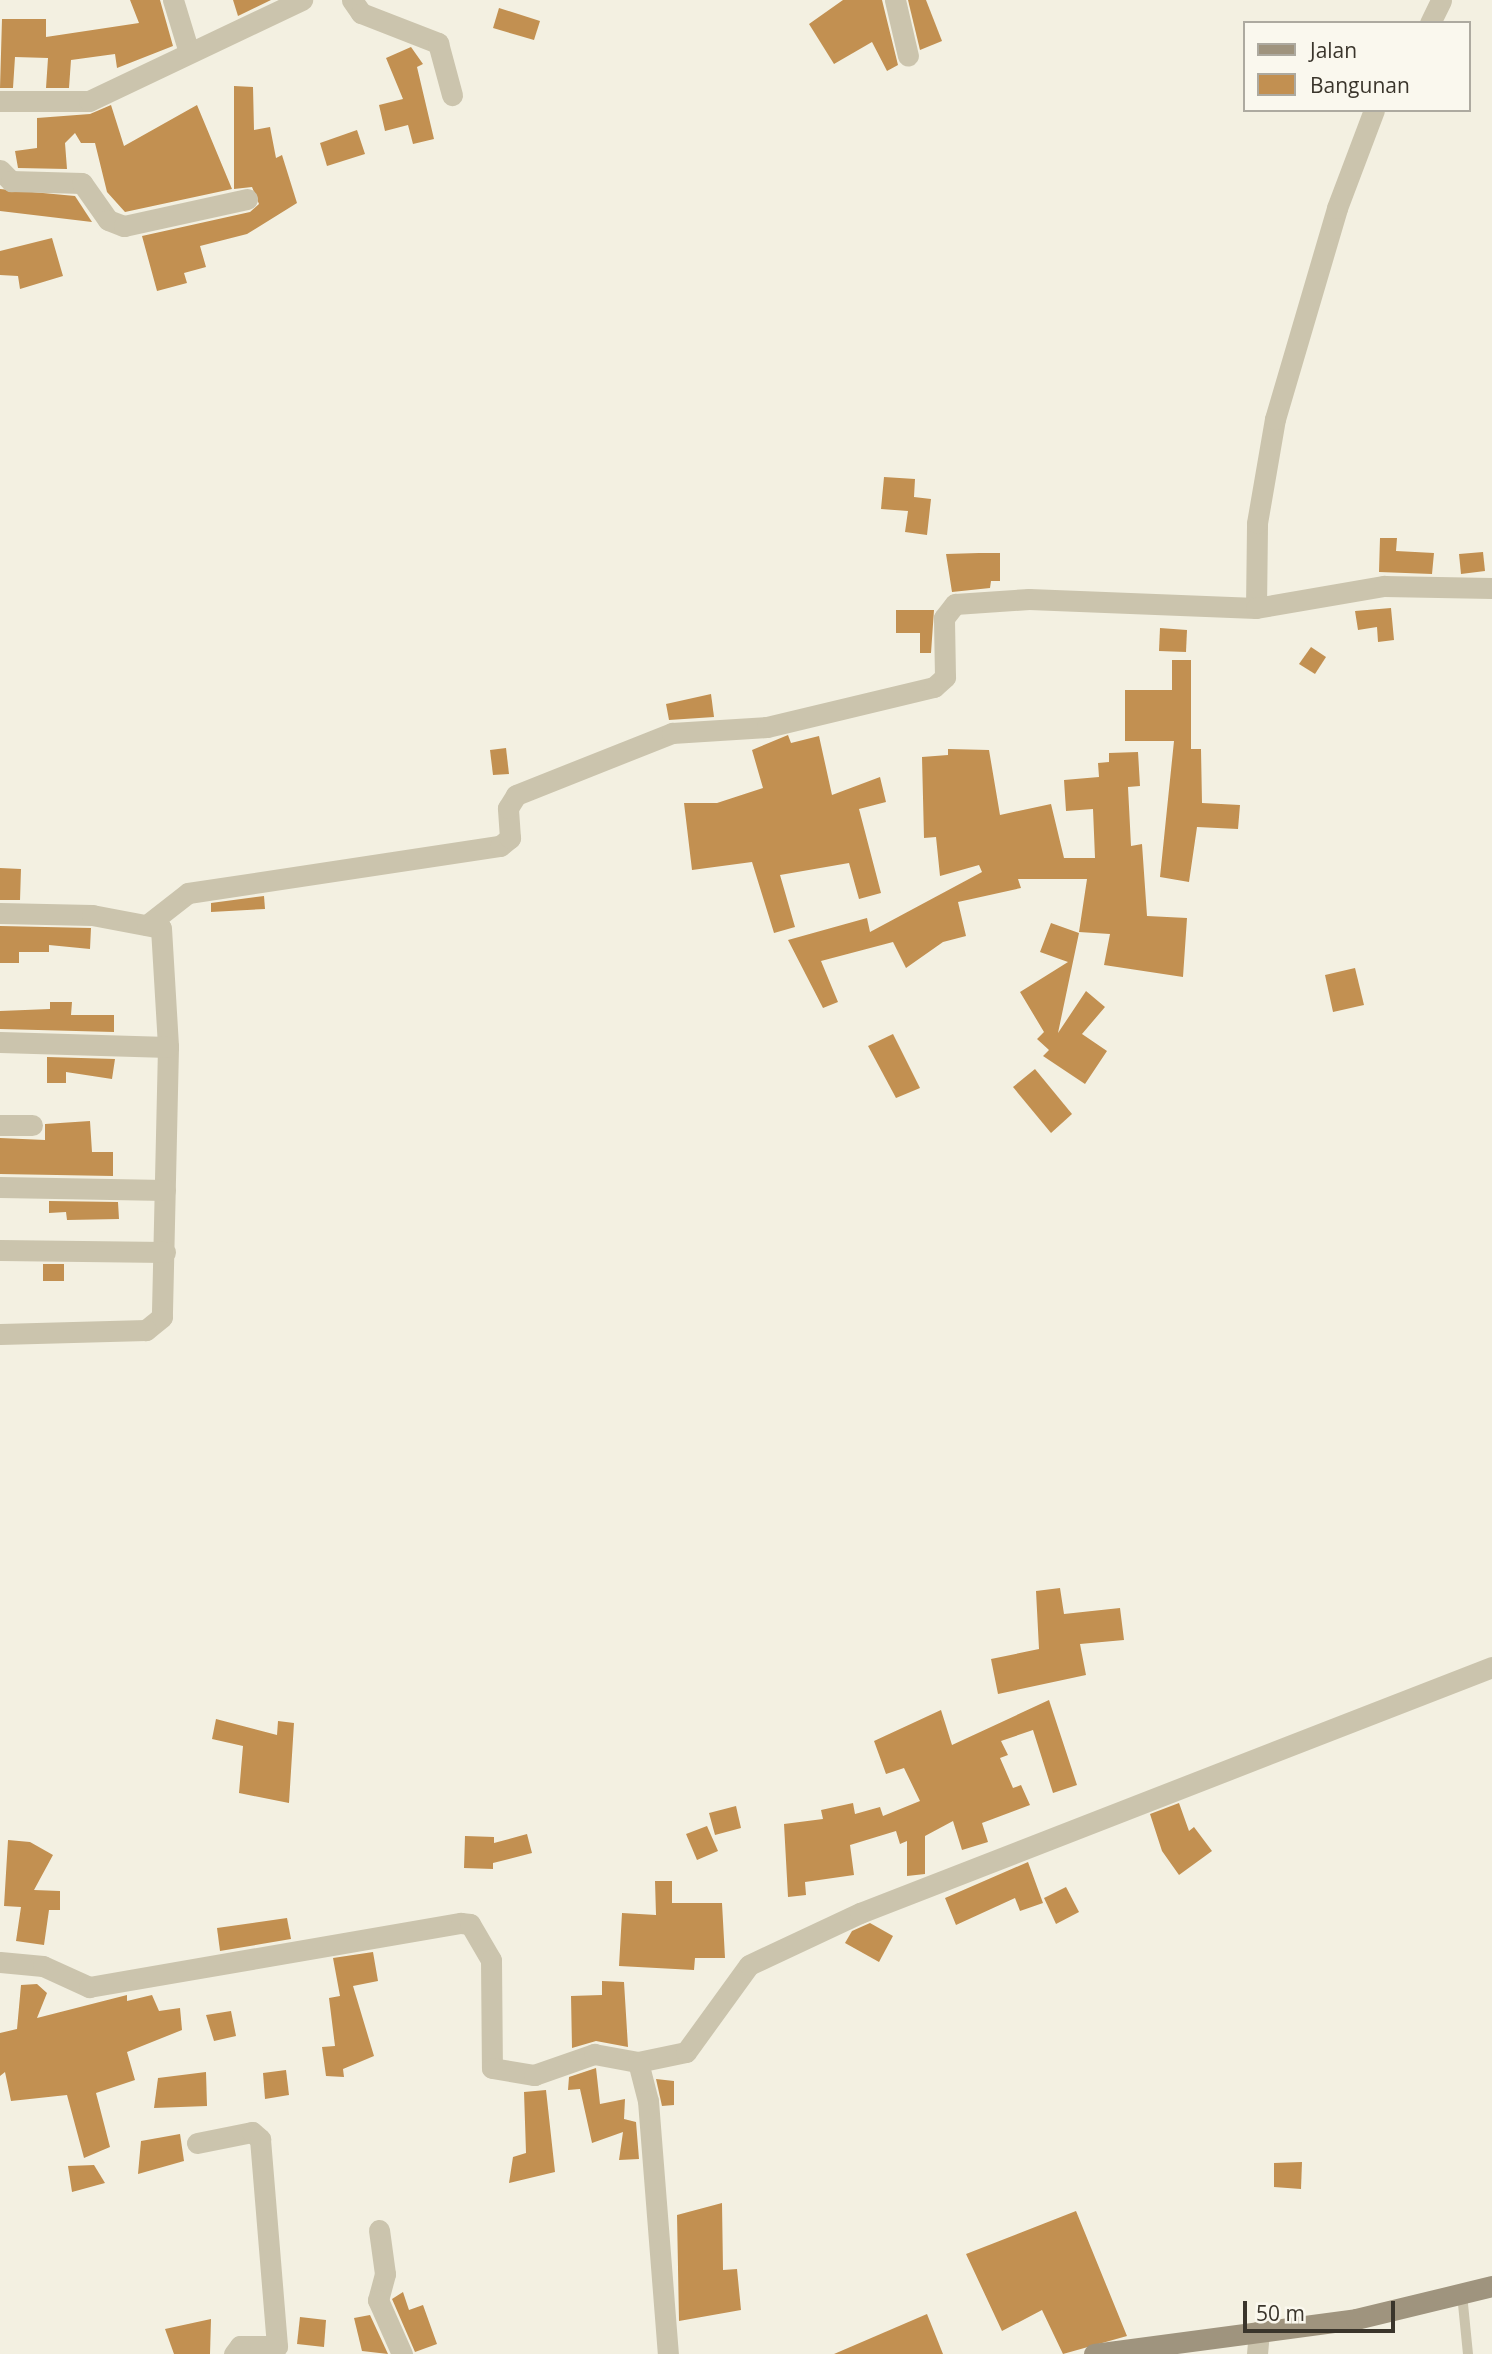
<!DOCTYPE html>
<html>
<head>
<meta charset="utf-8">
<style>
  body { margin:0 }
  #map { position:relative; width:1492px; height:2354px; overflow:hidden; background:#f3f0e1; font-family:"Open Sans",sans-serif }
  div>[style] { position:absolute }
  .building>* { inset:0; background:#c29051 }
  .lane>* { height:10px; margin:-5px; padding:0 5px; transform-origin:5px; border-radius:5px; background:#cbc4ad }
  .street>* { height:21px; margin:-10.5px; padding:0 10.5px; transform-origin:10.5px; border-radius:10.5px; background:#cbc4ad }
  .secondary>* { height:21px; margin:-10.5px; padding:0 10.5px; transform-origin:10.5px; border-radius:10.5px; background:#9f947e }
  span { translate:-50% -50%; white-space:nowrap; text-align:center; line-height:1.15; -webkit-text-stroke:6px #faf8ee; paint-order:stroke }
  .legend { position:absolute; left:1243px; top:21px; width:228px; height:91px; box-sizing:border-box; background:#faf8ee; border:2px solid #adaaa0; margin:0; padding:9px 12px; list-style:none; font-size:21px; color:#3a352b }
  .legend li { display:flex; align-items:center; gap:14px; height:35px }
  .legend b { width:35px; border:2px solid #adaaa0 }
  .scale { position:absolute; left:1243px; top:2301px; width:152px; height:32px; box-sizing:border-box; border:4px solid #3a352b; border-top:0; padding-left:9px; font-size:21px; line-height:24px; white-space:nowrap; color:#3a352b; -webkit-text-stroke:5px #faf8ee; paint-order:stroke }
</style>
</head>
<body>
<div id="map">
  <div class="building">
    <div style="clip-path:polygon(130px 0,160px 0,173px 46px,117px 68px,115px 54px,71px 60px,69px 88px,46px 88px,48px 58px,15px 57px,13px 88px,0 88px,2px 19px,46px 19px,46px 37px,139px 23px)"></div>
    <div style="clip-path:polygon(233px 0,271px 0,238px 16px)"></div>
    <div style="clip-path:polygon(843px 0,882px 0,898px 65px,887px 71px,872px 42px,834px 64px,809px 24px)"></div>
    <div style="clip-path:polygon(908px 0,926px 0,942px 41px,920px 50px)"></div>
    <div style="clip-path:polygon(499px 8px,540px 21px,534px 40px,493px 28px)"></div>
    <div style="clip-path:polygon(411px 47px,423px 64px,417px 67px,434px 139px,413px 144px,408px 125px,385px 131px,379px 105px,403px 99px,386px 58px)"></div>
    <div style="clip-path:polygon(234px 86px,253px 87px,254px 130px,270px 127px,276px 158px,282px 155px,297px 203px,247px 234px,200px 246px,206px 267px,184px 273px,187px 283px,157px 291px,142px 236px,250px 212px,259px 204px,252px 187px,234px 189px)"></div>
    <div style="clip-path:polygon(111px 105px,124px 146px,197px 105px,232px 189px,125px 212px,107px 192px,95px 143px,81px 143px,75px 133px,65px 143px,67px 169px,18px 168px,15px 151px,37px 148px,37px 118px,90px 114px)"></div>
    <div style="clip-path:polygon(357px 130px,365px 154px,327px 166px,320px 143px)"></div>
    <div style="clip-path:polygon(0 189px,75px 196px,92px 222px,0 211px)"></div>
    <div style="clip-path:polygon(52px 238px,63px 276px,20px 289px,18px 276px,0 275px,0 251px)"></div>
    <div style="clip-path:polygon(884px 477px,915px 479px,914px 497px,931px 499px,927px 535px,905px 532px,908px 511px,881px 509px)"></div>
    <div style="clip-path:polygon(1380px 538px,1397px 538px,1396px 551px,1434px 553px,1432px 574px,1379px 572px)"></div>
    <div style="clip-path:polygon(1483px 552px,1485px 571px,1461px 574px,1459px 554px)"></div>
    <div style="clip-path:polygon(979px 553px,1000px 553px,1000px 581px,991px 581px,990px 588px,952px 592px,946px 554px)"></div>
    <div style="clip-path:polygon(1391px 608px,1394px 640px,1378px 642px,1377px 627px,1358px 630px,1355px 611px)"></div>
    <div style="clip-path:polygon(896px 610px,934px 610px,931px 653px,920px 653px,920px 633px,896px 633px)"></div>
    <div style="clip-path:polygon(1160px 628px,1187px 630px,1186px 652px,1159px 651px)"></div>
    <div style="clip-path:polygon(1311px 647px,1326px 657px,1315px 674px,1299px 664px)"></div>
    <div style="clip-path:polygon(1172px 660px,1191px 660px,1191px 749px,1201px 749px,1202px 803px,1240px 805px,1238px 829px,1197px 827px,1189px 882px,1160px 877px,1174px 741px,1125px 741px,1125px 690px,1172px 690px)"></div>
    <div style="clip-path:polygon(711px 694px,714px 717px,669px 720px,666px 704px)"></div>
    <div style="clip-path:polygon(788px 735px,791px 743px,819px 736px,832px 795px,880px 777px,886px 802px,859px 809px,881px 893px,859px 899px,849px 863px,780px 875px,795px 927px,774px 933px,752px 862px,692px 870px,684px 803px,717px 803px,763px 788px,752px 750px)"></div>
    <div style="clip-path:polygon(506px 748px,509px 774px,493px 775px,490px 750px)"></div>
    <div style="clip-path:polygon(948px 749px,989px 750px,1000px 815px,1051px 804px,1064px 858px,1095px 858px,1093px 809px,1066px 811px,1064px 780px,1099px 777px,1098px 763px,1109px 762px,1109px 753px,1138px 752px,1140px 786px,1128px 787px,1131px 846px,1142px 844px,1147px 916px,1187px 918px,1183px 977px,1104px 965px,1110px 934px,1079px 932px,1087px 879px,1018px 879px,1021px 888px,958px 902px,966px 936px,943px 942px,906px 968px,893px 942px,821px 961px,838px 1002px,823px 1008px,788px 940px,867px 918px,870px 932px,982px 872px,979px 865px,940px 876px,936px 837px,924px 838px,922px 757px,948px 755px)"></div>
    <div style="clip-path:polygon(0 868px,21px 869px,20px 900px,0 900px)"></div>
    <div style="clip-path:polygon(264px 896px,265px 909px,211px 912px,211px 903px)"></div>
    <div style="clip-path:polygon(1051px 923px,1079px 933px,1058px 1033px,1086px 991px,1105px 1007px,1082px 1034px,1107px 1051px,1085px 1084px,1043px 1056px,1049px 1050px,1037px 1039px,1044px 1032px,1020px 992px,1068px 962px,1040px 952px)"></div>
    <div style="clip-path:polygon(0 926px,91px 928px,90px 949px,49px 945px,49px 952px,19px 952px,19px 963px,0 963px)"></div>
    <div style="clip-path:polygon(1355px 968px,1364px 1005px,1333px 1012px,1325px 975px)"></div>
    <div style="clip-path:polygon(50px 1002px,72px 1002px,71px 1015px,114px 1015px,114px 1032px,0 1029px,0 1011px,50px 1009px)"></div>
    <div style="clip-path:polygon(893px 1034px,920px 1088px,896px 1098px,868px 1046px)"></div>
    <div style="clip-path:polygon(47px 1057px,115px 1059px,112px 1079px,66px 1072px,66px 1083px,47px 1083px)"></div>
    <div style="clip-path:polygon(1035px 1069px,1072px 1114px,1051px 1133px,1013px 1087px)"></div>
    <div style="clip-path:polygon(90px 1121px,92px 1152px,113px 1152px,113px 1176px,0 1174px,0 1138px,45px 1140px,45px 1124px)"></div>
    <div style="clip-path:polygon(49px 1201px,118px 1202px,119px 1219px,67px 1220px,66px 1212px,49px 1213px)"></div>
    <div style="clip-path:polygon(43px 1264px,64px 1264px,64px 1281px,43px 1281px)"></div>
    <div style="clip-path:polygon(1060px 1588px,1064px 1614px,1120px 1608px,1124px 1640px,1080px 1644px,1086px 1675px,998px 1694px,991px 1659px,1039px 1649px,1036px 1591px)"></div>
    <div style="clip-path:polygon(1049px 1700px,1077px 1785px,1053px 1793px,1033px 1730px,1001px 1741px,1008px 1755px,1000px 1758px,1013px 1788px,1021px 1785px,1030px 1805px,982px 1823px,988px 1842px,962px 1850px,953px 1821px,925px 1836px,925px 1874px,907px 1876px,907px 1841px,900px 1844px,896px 1831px,850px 1845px,854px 1875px,805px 1882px,806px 1895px,788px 1897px,784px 1824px,823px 1819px,821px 1810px,853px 1803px,855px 1814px,880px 1807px,883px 1816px,920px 1801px,904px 1768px,886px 1774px,874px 1741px,941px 1710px,952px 1745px)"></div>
    <div style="clip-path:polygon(216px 1719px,277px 1735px,278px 1721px,294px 1723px,289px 1803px,239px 1793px,243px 1746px,212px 1739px)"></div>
    <div style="clip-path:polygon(1179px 1803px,1189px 1831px,1194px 1827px,1212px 1851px,1179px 1875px,1162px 1851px,1150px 1814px)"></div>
    <div style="clip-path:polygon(736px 1806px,741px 1828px,715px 1835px,709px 1813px)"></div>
    <div style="clip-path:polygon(707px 1826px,718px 1851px,697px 1860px,686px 1834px)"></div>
    <div style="clip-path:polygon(527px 1834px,532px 1853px,493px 1863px,493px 1869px,464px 1868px,465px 1836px,494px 1837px,494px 1843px)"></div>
    <div style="clip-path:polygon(8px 1840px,30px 1842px,53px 1855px,34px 1890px,60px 1891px,60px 1910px,49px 1910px,44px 1945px,16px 1941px,21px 1907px,4px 1906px)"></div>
    <div style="clip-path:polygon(1028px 1862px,1043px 1903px,1020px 1911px,1015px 1898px,956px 1925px,945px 1898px)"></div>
    <div style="clip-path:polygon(655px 1881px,672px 1881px,672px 1903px,722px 1903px,725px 1958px,695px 1958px,694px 1970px,619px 1966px,622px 1913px,656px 1915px)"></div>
    <div style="clip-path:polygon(1066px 1887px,1079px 1912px,1056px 1924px,1044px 1898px)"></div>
    <div style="clip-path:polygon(287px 1918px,291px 1939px,220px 1951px,217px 1928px)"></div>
    <div style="clip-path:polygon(870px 1923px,893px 1936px,879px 1962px,845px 1943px,852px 1931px)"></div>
    <div style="clip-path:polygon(373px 1952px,378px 1981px,353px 1986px,374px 2056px,343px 2069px,344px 2077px,326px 2076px,322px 2047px,335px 2046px,329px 1998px,340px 1996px,333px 1958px)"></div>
    <div style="clip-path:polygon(602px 1981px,624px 1982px,628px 2047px,596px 2041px,572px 2048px,571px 1996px,602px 1995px)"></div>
    <div style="clip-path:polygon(37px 1984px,47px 1993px,37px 2018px,127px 1995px,127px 2001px,152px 1995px,159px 2011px,180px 2008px,182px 2030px,127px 2052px,135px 2080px,96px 2093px,110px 2147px,84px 2158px,67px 2095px,11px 2101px,5px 2072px,0 2076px,0 2033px,17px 2029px,21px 1985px)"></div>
    <div style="clip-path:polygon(231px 2011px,236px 2036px,214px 2041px,206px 2015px)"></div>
    <div style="clip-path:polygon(596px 2068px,600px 2104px,625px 2099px,624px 2119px,636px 2122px,639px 2159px,619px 2160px,623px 2132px,592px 2143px,580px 2089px,568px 2090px,569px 2077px)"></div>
    <div style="clip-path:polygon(286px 2070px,289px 2095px,265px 2099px,263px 2073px)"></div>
    <div style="clip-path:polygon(206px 2072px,207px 2106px,154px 2108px,158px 2078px)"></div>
    <div style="clip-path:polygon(656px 2079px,674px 2081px,674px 2105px,662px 2106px)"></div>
    <div style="clip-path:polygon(546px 2090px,555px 2172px,509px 2183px,513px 2157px,526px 2153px,524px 2092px)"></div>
    <div style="clip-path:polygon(180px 2134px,184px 2161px,138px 2174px,141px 2141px)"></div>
    <div style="clip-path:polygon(1302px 2162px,1301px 2189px,1274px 2187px,1274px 2163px)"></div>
    <div style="clip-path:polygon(94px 2165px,105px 2183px,72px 2192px,68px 2166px)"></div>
    <div style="clip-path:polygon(722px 2203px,723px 2270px,737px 2269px,741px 2310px,679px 2321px,677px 2215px)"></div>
    <div style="clip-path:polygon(1076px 2211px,1127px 2336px,1063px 2354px,1042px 2310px,1002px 2331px,966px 2254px)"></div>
    <div style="clip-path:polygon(403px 2292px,409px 2310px,423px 2305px,437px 2344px,415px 2352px,392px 2299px)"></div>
    <div style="clip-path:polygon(927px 2314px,943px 2354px,834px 2354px)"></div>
    <div style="clip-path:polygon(370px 2315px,388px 2354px,362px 2351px,354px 2318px)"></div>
    <div style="clip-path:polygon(300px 2317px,326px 2320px,324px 2347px,297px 2344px)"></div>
    <div style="clip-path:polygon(211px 2319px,210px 2354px,174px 2354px,165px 2329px)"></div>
  </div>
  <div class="lane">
    <div style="left:1462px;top:2294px;width:60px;rotate:84.3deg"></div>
  </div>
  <div class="street">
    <div style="left:173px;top:0;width:51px;rotate:73deg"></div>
    <div style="left:352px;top:0;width:16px;rotate:55deg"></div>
    <div style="left:361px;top:13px;width:83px;rotate:21.3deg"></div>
    <div style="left:438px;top:43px;width:54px;rotate:74.9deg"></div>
    <div style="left:895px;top:0;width:57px;rotate:76.9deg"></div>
    <div style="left:1430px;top:23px;width:25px;rotate:-64deg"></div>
    <div style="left:0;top:101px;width:89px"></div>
    <div style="left:89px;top:101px;width:236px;rotate:-25.4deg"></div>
    <div style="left:0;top:170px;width:16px;rotate:45deg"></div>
    <div style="left:11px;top:181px;width:71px;rotate:1.6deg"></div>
    <div style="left:82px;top:183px;width:45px;rotate:54.9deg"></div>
    <div style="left:108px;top:220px;width:17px;rotate:21deg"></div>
    <div style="left:124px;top:226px;width:126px;rotate:-12.4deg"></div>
    <div style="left:1256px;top:608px;width:85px;rotate:-89.3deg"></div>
    <div style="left:1257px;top:523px;width:106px;rotate:-80.2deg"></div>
    <div style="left:1275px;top:419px;width:220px;rotate:-73.6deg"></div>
    <div style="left:1337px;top:208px;width:105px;rotate:-69.3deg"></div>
    <div style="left:0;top:913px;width:92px;rotate:1.2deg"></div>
    <div style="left:92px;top:915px;width:70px;rotate:10.7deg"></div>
    <div style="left:161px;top:928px;width:119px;rotate:86.6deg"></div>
    <div style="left:168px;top:1047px;width:270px;rotate:91.3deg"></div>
    <div style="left:162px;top:1317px;width:21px;rotate:141deg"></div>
    <div style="left:146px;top:1330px;width:146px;rotate:178.4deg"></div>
    <div style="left:147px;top:925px;width:52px;rotate:-38deg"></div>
    <div style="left:188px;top:893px;width:316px;rotate:-8.6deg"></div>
    <div style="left:500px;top:846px;width:13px;rotate:-39deg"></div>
    <div style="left:510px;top:838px;width:30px;rotate:-94deg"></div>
    <div style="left:508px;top:808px;width:15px;rotate:-58deg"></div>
    <div style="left:516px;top:795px;width:168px;rotate:-21.7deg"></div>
    <div style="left:672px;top:733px;width:95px;rotate:-3.6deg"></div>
    <div style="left:767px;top:727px;width:172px;rotate:-13.5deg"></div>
    <div style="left:934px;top:687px;width:15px;rotate:-42deg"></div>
    <div style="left:945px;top:677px;width:59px;rotate:-91deg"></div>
    <div style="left:944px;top:618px;width:18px;rotate:-52deg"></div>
    <div style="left:955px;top:604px;width:74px;rotate:-3.9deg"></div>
    <div style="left:1029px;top:599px;width:227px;rotate:2.3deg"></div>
    <div style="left:1256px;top:608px;width:130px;rotate:-9.8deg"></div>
    <div style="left:1384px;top:586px;width:108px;rotate:1.1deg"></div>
    <div style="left:0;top:1042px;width:168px;rotate:1.7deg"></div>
    <div style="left:0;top:1125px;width:32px"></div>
    <div style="left:0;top:1187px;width:165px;rotate:1deg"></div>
    <div style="left:0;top:1250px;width:165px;rotate:0.7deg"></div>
    <div style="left:0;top:1962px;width:43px;rotate:5.3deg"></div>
    <div style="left:43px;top:1966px;width:51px;rotate:24.5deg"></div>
    <div style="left:89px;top:1987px;width:377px;rotate:-9.8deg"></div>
    <div style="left:461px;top:1923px;width:9px;rotate:6deg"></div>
    <div style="left:470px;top:1924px;width:42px;rotate:59.7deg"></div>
    <div style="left:491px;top:1960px;width:108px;rotate:89.5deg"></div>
    <div style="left:492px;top:2068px;width:43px;rotate:9.5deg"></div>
    <div style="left:534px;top:2075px;width:64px;rotate:-19.3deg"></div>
    <div style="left:594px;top:2054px;width:45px;rotate:10.3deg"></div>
    <div style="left:638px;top:2062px;width:49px;rotate:-11.8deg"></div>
    <div style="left:686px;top:2052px;width:107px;rotate:-54.1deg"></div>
    <div style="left:749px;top:1965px;width:123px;rotate:-25.1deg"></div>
    <div style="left:860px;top:1913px;width:678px;rotate:-21.27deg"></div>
    <div style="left:638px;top:2062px;width:40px;rotate:75.6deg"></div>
    <div style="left:648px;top:2101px;width:254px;rotate:85.5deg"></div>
    <div style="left:197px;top:2143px;width:56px;rotate:-11.3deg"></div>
    <div style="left:252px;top:2132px;width:11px;rotate:41deg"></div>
    <div style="left:260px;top:2139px;width:208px;rotate:85.3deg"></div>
    <div style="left:277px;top:2346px;width:37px;rotate:180deg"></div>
    <div style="left:240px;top:2346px;width:10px;rotate:127deg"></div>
    <div style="left:379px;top:2230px;width:44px;rotate:82.2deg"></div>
    <div style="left:385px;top:2274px;width:27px;rotate:105deg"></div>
    <div style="left:378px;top:2300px;width:59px;rotate:66deg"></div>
    <div style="left:1257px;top:2354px;width:23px;rotate:-85deg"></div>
  </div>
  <div class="secondary">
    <div style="left:1094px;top:2354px;width:264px;rotate:-7.6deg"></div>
    <div style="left:1356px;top:2319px;width:140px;rotate:-13.6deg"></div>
  </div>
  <ul class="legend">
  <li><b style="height:9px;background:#9f947e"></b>Jalan</li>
  <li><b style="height:19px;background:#c29051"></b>Bangunan</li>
  </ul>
  <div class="scale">50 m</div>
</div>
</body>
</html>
